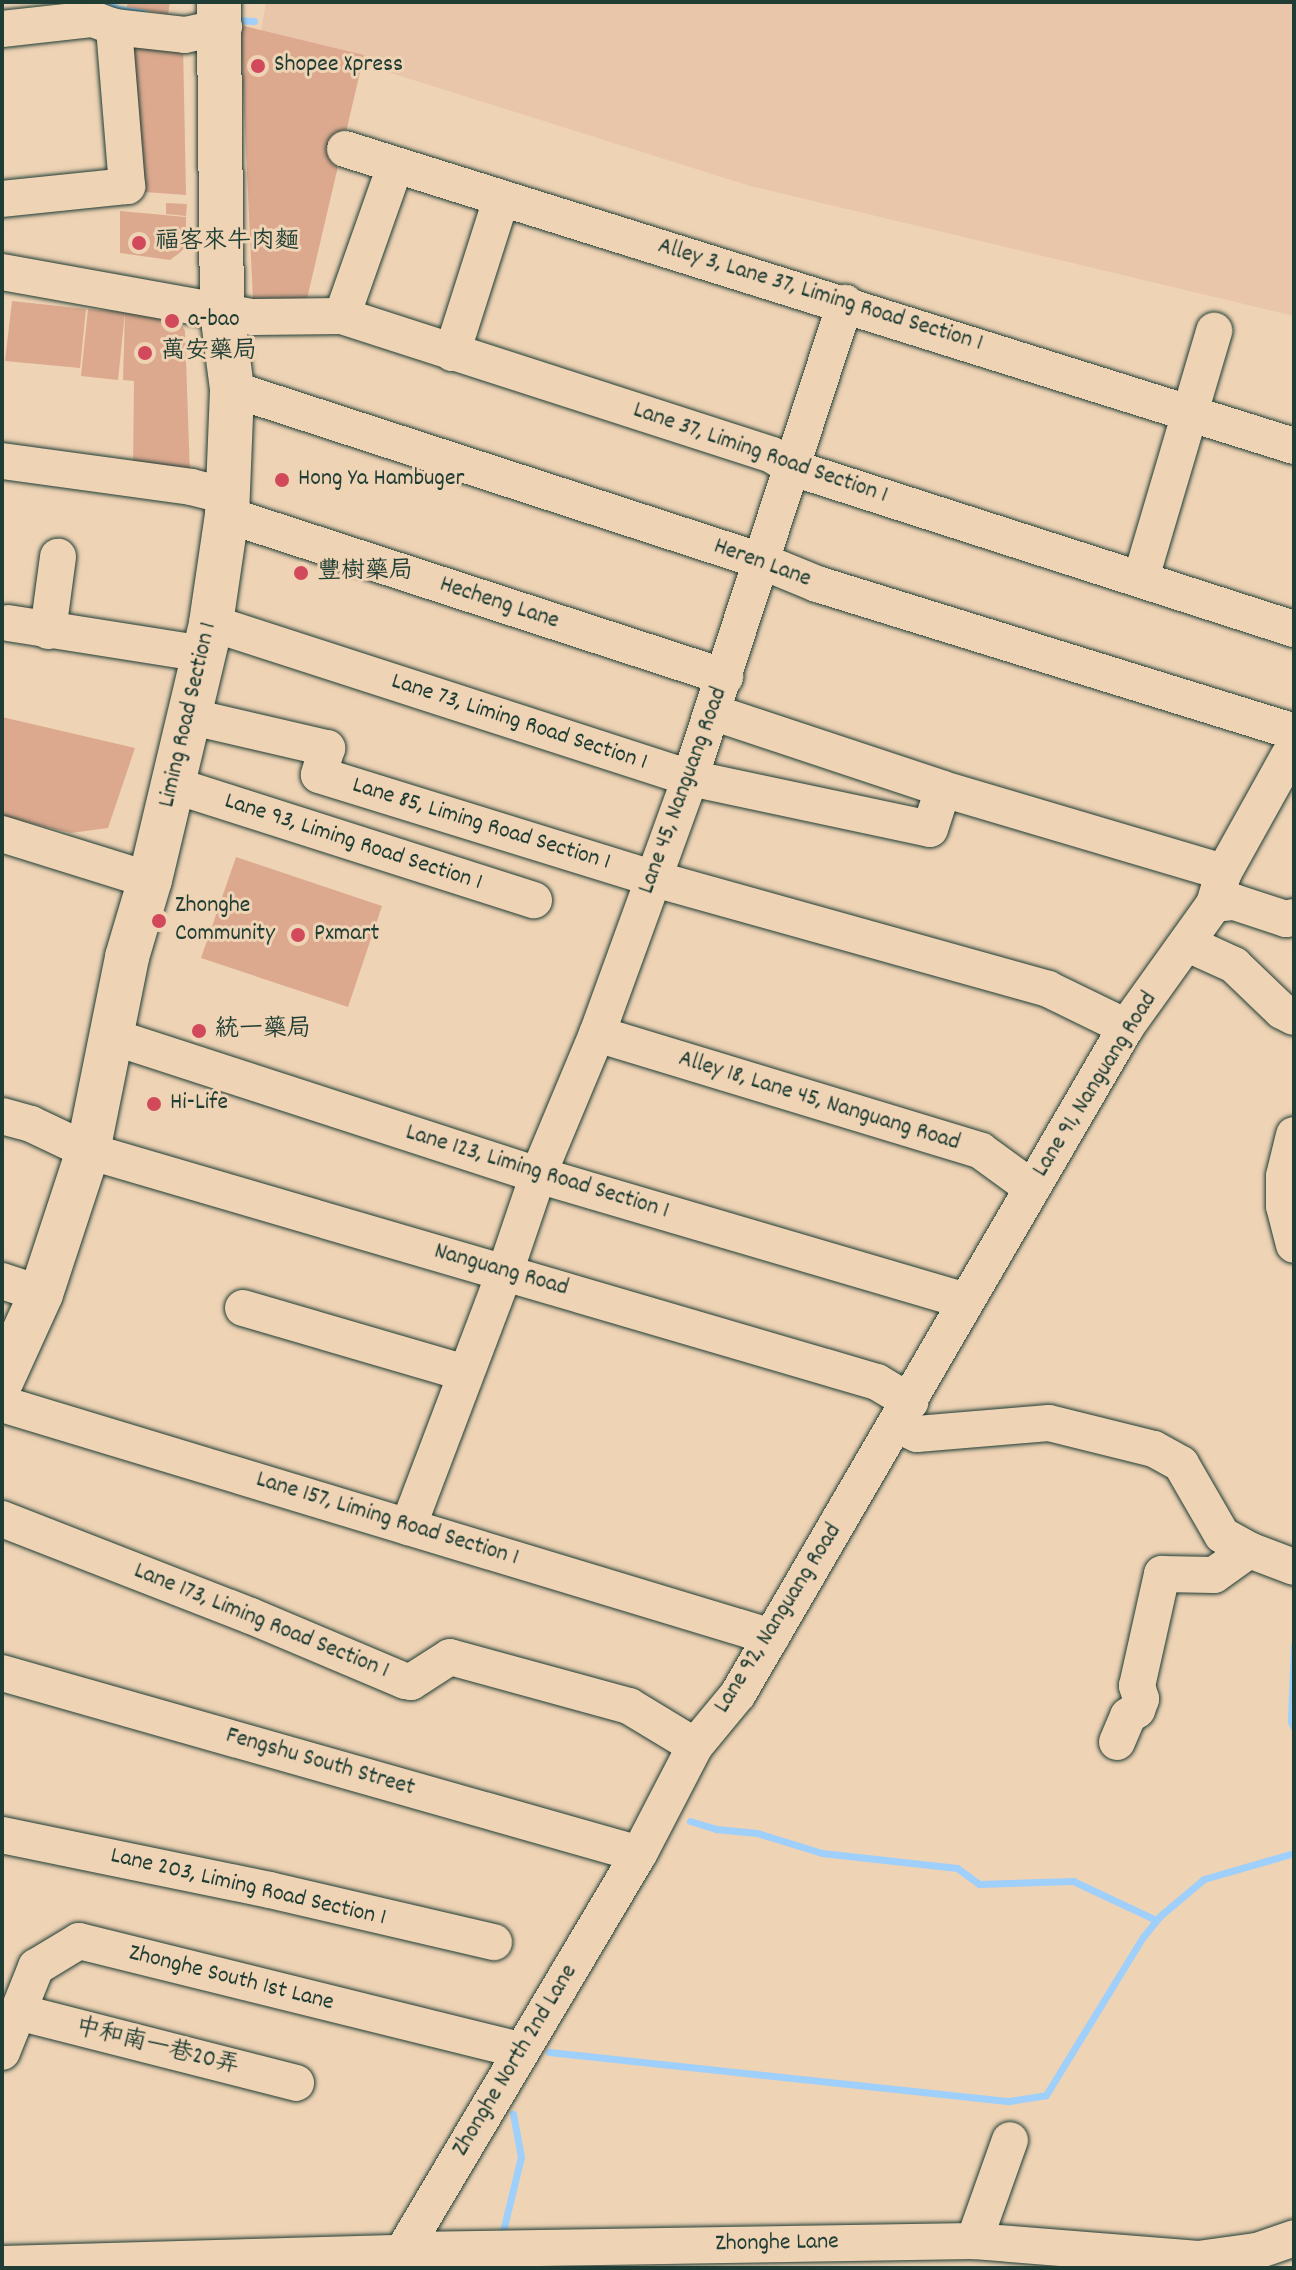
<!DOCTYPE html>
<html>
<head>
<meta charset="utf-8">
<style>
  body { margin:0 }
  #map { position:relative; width:1296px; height:2270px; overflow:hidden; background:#efd3b5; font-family:Dekko,"LXGW WenKai TC",sans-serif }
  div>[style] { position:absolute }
  .built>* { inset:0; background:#e9c6aa }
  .stream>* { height:7px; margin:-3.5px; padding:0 3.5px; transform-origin:3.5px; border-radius:3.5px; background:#9fcffb }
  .building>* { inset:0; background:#dca98f }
  .roads { filter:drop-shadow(0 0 2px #1f3d34) drop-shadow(0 0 2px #1f3d34) }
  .minor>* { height:36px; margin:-18px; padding:0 18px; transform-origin:18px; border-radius:18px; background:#efd3b5 }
  .major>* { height:44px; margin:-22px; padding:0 22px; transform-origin:22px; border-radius:22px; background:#efd3b5 }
  .dots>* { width:22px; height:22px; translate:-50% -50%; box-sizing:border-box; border:4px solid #efd3b5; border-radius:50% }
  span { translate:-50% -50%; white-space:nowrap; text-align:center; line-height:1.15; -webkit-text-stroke:6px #efd3b5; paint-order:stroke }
  .poi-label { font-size:24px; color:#1f3d34 }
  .left { translate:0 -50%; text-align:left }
  .street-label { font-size:24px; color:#1f3d34 }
  .frame { position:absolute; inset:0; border:4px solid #1f3d34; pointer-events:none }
</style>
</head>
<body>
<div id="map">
  <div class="built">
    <div style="clip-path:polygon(266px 2px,1294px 2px,1294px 316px,750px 186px,261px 32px)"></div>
  </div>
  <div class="stream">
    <div style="left:107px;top:2px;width:13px;rotate:32deg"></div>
    <div style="left:118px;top:9px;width:25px;rotate:7deg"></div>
    <div style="left:235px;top:20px;width:19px;rotate:3deg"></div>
    <div style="left:1294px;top:1645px;width:76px;rotate:92.3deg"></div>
    <div style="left:1291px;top:1721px;width:8px;rotate:67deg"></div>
    <div style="left:690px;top:1821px;width:27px;rotate:17deg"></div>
    <div style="left:716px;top:1829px;width:41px;rotate:5.6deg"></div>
    <div style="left:757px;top:1833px;width:68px;rotate:17.1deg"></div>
    <div style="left:822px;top:1853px;width:136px;rotate:6.3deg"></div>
    <div style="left:957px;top:1868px;width:27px;rotate:36deg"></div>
    <div style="left:979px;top:1884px;width:94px;rotate:-1.8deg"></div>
    <div style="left:1073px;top:1881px;width:92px;rotate:25.2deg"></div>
    <div style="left:549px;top:2052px;width:463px;rotate:6.1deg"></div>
    <div style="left:1009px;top:2101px;width:37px;rotate:-9deg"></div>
    <div style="left:1046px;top:2095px;width:185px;rotate:-58.5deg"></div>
    <div style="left:1143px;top:1937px;width:27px;rotate:-51deg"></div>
    <div style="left:1160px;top:1916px;width:57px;rotate:-40.1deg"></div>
    <div style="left:1204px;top:1879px;width:94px;rotate:-16.1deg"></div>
    <div style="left:501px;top:2239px;width:84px;rotate:-76.3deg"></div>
    <div style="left:521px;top:2157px;width:44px;rotate:-100.5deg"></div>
  </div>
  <div class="building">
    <div style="clip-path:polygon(128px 2px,170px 2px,168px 14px,127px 7px)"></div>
    <div style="clip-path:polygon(240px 25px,364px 55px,307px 299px,253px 300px)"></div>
    <div style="clip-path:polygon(126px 35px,183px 44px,186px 195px,131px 191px)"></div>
    <div style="clip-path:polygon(166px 203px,187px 204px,186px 216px,166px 214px)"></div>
    <div style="clip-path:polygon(120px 211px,186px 217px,186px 248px,170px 260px,120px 253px)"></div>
    <div style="clip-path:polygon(12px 301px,86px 309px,80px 368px,5px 361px)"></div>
    <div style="clip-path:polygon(88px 309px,125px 312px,118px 380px,81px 376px)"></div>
    <div style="clip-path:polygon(125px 312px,178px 318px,185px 331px,190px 476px,133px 468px,134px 381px,123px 380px)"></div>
    <div style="clip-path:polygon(2px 717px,135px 748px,108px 828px,71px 833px,2px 816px)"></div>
    <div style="clip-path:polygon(236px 857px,382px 906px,348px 1007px,201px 958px)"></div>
  </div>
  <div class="roads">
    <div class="minor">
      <div style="left:2px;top:29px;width:92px;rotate:-6.3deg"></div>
      <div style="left:93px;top:19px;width:22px;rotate:21deg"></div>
      <div style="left:114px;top:27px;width:71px;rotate:6.4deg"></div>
      <div style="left:185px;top:35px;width:40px;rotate:-12deg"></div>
      <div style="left:345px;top:149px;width:994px;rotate:17.38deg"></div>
      <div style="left:2px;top:199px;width:126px;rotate:-5.9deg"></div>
      <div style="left:127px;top:186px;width:160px;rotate:-94.7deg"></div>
      <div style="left:2px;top:272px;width:255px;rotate:10.2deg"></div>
      <div style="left:253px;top:317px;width:89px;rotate:-0.6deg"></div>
      <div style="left:342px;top:316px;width:452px;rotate:17.9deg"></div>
      <div style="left:772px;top:455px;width:25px;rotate:32deg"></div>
      <div style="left:793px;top:468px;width:526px;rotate:17.82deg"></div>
      <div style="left:342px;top:316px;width:159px;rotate:-70.5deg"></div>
      <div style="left:452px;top:353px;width:162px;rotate:-72.3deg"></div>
      <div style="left:232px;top:389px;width:556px;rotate:18.01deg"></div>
      <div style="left:761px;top:561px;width:61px;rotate:22.3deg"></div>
      <div style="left:817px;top:584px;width:499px;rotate:17.2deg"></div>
      <div style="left:2px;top:461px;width:191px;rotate:7.8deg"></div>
      <div style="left:191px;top:487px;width:38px;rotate:14deg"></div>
      <div style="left:227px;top:515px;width:524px;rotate:18.02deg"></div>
      <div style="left:1141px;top:578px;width:258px;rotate:-73.5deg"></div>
      <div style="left:8px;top:623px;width:197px;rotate:9deg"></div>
      <div style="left:211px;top:623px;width:503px;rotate:17.93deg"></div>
      <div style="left:690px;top:778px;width:245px;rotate:12deg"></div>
      <div style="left:930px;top:829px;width:42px;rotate:-72deg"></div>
      <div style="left:48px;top:631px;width:75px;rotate:-82.3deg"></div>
      <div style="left:712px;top:712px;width:243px;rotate:18.4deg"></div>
      <div style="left:943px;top:789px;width:293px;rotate:16.5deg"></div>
      <div style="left:188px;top:716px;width:143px;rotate:13deg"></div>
      <div style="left:327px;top:748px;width:28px;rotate:107deg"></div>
      <div style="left:319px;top:775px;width:348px;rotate:17.2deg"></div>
      <div style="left:651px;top:878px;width:412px;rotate:15.6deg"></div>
      <div style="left:1048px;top:989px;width:87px;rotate:26deg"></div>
      <div style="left:173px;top:785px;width:379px;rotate:17.7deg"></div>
      <div style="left:2px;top:834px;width:155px;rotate:17.3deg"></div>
      <div style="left:1214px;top:904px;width:20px;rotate:-6deg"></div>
      <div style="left:1234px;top:902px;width:55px;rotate:18.1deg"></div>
      <div style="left:1286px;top:919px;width:8px;rotate:-14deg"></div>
      <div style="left:1188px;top:944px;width:51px;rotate:24.5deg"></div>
      <div style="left:1234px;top:965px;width:66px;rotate:43.8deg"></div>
      <div style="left:1282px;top:1011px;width:13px;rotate:27deg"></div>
      <div style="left:597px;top:1034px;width:401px;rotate:16.9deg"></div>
      <div style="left:981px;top:1151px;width:63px;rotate:36deg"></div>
      <div style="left:110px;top:1036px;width:450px;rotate:18deg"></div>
      <div style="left:538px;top:1175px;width:445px;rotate:16.4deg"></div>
      <div style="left:2px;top:1116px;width:30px;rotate:15deg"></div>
      <div style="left:31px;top:1124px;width:63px;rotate:25.3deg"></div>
      <div style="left:88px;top:1151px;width:822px;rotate:16.32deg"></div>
      <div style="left:877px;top:1382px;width:39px;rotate:31deg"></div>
      <div style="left:1294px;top:1135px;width:42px;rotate:103.7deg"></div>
      <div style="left:1284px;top:1176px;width:30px;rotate:90deg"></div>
      <div style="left:1284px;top:1206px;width:40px;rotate:75.6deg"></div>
      <div style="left:2px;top:1281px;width:41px;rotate:18.4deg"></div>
      <div style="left:243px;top:1308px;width:232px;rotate:16.3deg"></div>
      <div style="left:2px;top:1404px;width:804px;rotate:16.84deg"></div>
      <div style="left:897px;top:1425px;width:22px;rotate:24deg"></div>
      <div style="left:917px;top:1434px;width:132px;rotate:-4.8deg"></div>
      <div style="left:1049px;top:1423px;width:108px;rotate:13.9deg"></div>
      <div style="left:1154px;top:1449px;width:31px;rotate:29deg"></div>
      <div style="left:1181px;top:1464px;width:82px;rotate:60deg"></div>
      <div style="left:1222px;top:1535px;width:31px;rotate:29deg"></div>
      <div style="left:1249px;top:1550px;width:48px;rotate:20.7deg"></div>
      <div style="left:2px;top:1519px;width:267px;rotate:21.3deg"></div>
      <div style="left:251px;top:1616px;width:167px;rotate:22.9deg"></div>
      <div style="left:405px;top:1681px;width:6px;rotate:9deg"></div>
      <div style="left:411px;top:1682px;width:46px;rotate:-32.7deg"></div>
      <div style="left:450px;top:1657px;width:186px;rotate:15.3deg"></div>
      <div style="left:629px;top:1706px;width:77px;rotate:31.2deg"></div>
      <div style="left:408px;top:1527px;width:273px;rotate:-69.2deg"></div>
      <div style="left:505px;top:1272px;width:102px;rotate:-71.2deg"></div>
      <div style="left:538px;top:1175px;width:153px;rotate:-67.3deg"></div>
      <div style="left:597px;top:1034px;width:272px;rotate:-70deg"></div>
      <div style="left:690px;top:778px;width:500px;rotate:-71.9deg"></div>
      <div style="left:2px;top:1673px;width:662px;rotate:15.86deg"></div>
      <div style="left:1117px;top:1742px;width:28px;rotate:-67deg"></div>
      <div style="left:1128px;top:1716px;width:11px;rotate:-34deg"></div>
      <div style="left:1137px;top:1710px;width:12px;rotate:-70deg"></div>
      <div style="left:1141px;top:1699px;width:14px;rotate:-107deg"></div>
      <div style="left:1137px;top:1686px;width:115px;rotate:-77.4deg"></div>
      <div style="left:1162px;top:1574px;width:52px;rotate:1.1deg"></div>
      <div style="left:1214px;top:1575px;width:43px;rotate:-35.5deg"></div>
      <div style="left:2px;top:1835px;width:274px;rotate:11.6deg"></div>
      <div style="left:270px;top:1890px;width:230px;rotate:13.1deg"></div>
      <div style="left:18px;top:2012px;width:287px;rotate:14.3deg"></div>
      <div style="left:2px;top:2052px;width:92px;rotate:-68.2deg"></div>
      <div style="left:36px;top:1967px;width:50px;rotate:-31.2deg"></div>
      <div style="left:79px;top:1941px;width:456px;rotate:13.9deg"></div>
      <div style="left:974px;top:2241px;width:107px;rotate:-70.4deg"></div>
      <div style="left:409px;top:2250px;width:565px;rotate:-0.91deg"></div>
      <div style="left:974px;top:2241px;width:225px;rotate:4.6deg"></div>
      <div style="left:1198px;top:2259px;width:60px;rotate:-7.7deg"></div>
      <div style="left:1257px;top:2251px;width:39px;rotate:-19deg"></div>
      <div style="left:2px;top:2264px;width:401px;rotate:-1.6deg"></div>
      <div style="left:403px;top:2253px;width:17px;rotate:7deg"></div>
      <div style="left:393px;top:2268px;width:482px;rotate:-59.3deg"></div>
      <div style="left:639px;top:1854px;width:122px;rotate:-62.6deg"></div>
      <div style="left:695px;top:1746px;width:67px;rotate:-50.4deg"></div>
      <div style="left:738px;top:1694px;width:772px;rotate:-59.81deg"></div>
      <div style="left:1126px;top:1027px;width:151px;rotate:-54.4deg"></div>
      <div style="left:1214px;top:904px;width:34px;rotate:-73deg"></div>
      <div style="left:1224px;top:872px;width:144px;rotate:-60.9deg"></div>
    </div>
    <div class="major">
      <div style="left:2px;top:1380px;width:94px;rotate:-65.6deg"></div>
      <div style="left:41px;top:1294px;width:151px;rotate:-71.8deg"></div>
      <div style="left:88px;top:1151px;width:198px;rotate:-78.6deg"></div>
      <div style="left:127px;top:957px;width:80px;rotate:-73.4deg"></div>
      <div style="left:150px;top:880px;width:264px;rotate:-76.6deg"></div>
      <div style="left:211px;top:623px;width:109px;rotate:-81.6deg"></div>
      <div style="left:227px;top:515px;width:126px;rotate:-87.7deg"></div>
      <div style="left:232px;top:389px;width:78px;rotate:-97.4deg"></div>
      <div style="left:222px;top:312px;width:310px;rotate:-90.6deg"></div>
    </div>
  </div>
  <div class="dots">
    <div style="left:258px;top:66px;background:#d1495b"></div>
    <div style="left:139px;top:243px;background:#d1495b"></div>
    <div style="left:172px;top:321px;background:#d1495b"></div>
    <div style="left:145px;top:353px;background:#d1495b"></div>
    <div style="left:282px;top:480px;background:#d1495b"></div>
    <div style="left:301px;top:573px;background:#d1495b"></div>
    <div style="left:159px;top:921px;background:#d1495b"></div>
    <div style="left:298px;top:935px;background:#d1495b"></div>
    <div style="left:199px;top:1031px;background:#d1495b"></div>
    <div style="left:154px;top:1104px;background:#d1495b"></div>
  </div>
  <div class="poi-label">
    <span class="left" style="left:274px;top:66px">Shopee Xpress</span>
    <span class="left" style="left:155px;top:243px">福客來牛肉麵</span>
    <span class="left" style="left:188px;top:321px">a-bao</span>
    <span class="left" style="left:161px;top:353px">萬安藥局</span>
    <span class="left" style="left:298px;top:480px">Hong Ya Hambuger</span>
    <span class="left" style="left:317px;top:573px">豐樹藥局</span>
    <span class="left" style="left:175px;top:921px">Zhonghe<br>Community</span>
    <span class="left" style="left:314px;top:935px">Pxmart</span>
    <span class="left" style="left:215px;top:1031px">統一藥局</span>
    <span class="left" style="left:170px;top:1104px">Hi-Life</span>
  </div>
  <div class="street-label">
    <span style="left:820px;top:296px;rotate:17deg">Alley 3, Lane 37, Liming Road Section 1</span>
    <span style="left:760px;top:454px;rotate:19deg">Lane 37, Liming Road Section 1</span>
    <span style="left:762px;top:564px;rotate:20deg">Heren Lane</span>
    <span style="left:499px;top:604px;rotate:18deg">Hecheng Lane</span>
    <span style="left:189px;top:715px;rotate:-77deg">Liming Road Section 1</span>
    <span style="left:519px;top:723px;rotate:18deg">Lane 73, Liming Road Section 1</span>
    <span style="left:684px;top:791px;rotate:-70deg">Lane 45, Nanguang Road</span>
    <span style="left:481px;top:825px;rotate:17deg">Lane 85, Liming Road Section 1</span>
    <span style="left:353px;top:843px;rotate:18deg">Lane 93, Liming Road Section 1</span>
    <span style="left:1096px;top:1085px;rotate:-58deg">Lane 91, Nanguang Road</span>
    <span style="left:819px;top:1102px;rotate:17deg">Alley 18, Lane 45, Nanguang Road</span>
    <span style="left:537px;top:1173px;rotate:17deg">Lane 123, Liming Road Section 1</span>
    <span style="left:501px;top:1271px;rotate:16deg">Nanguang Road</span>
    <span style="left:387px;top:1520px;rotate:17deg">Lane 157, Liming Road Section 1</span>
    <span style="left:779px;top:1619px;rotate:-58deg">Lane 92, Nanguang Road</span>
    <span style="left:261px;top:1622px;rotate:22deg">Lane 173, Liming Road Section 1</span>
    <span style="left:320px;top:1763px;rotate:16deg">Fengshu South Street</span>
    <span style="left:248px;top:1888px;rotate:13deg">Lane 203, Liming Road Section 1</span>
    <span style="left:231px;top:1979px;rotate:14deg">Zhonghe South 1st Lane</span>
    <span style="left:157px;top:2048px;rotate:14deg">中和南一巷20弄</span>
    <span style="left:516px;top:2061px;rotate:-59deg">Zhonghe North 2nd Lane</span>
    <span style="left:777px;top:2244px;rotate:-1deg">Zhonghe Lane</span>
  </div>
  <div class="frame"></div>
</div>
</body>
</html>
